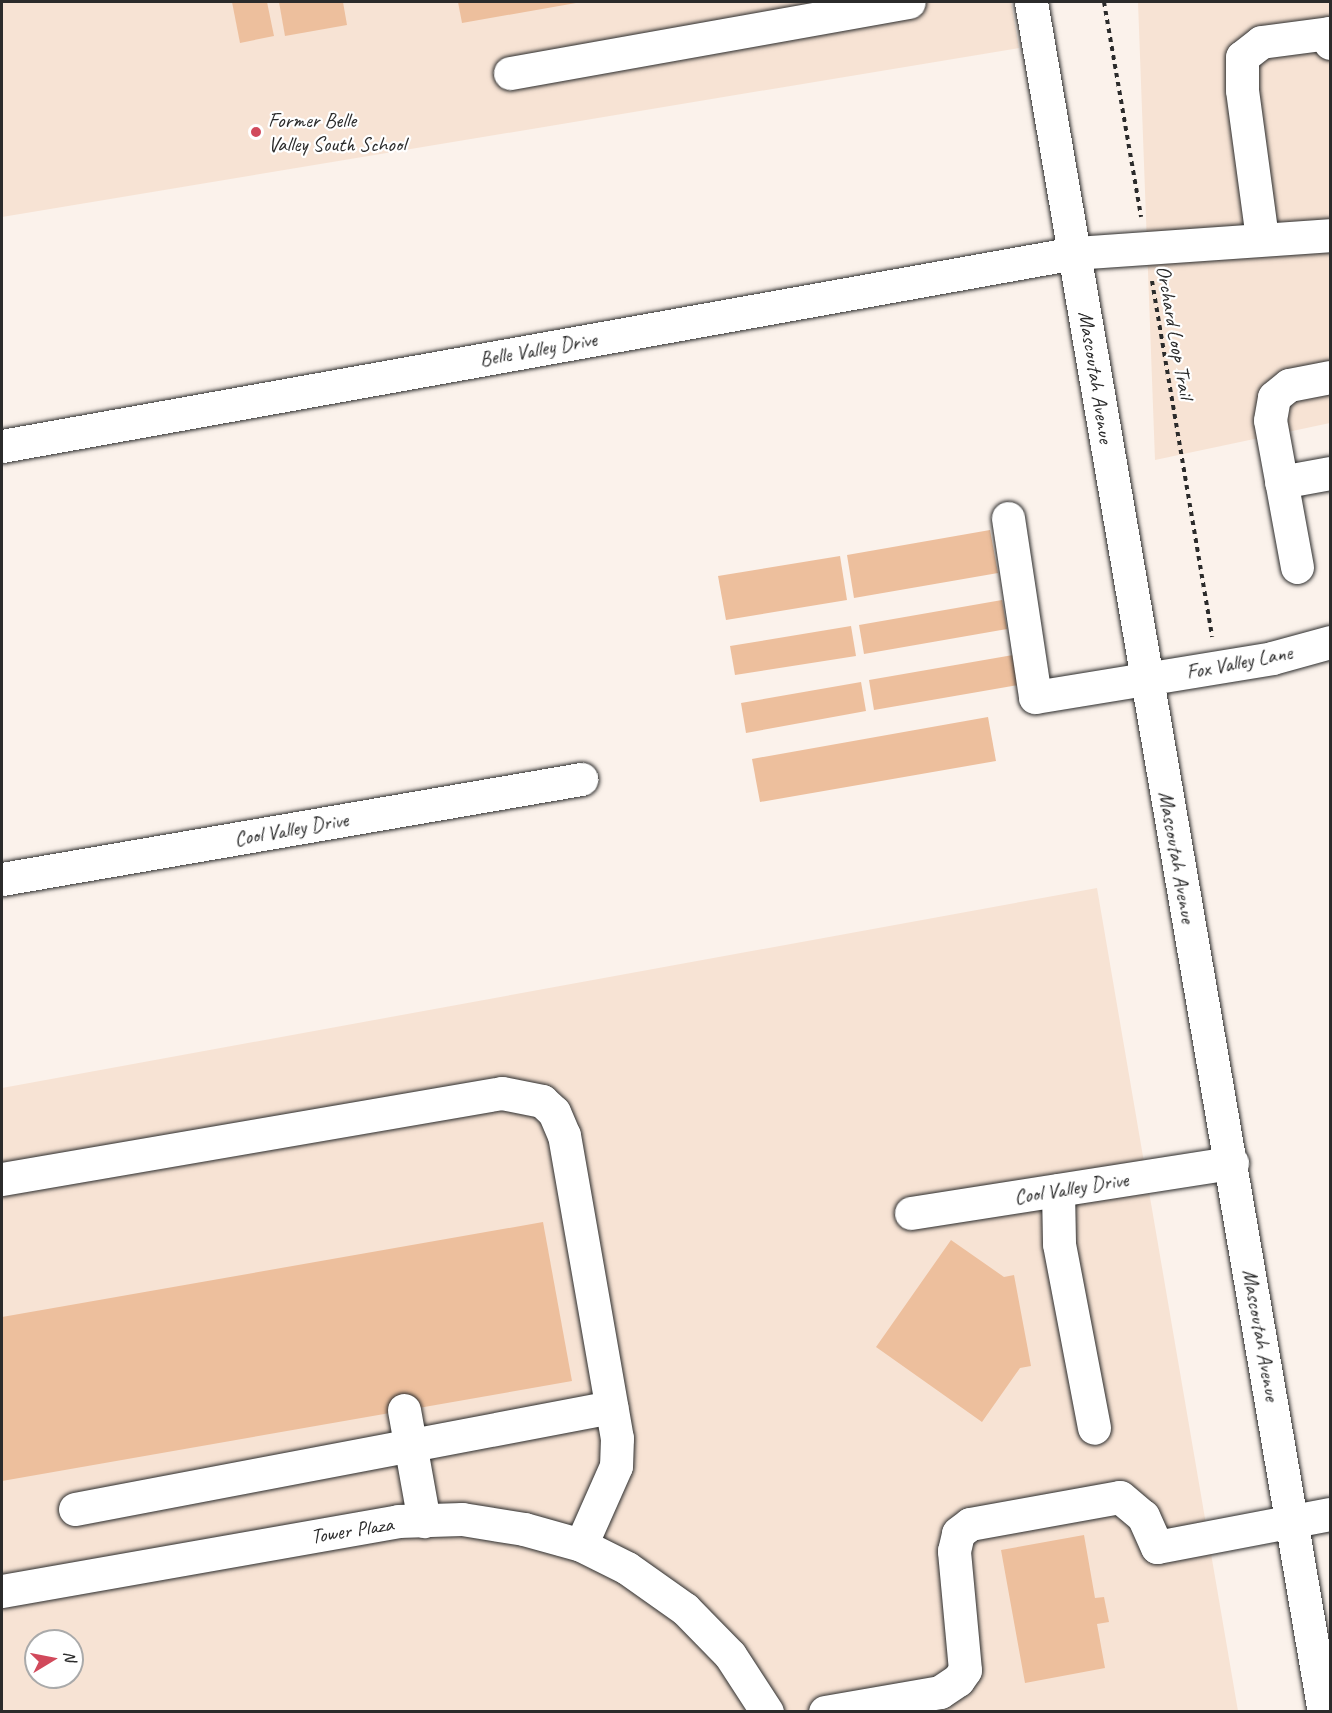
<!DOCTYPE html>
<html>
<head>
<meta charset="utf-8">
<style>
  body { margin:0 }
  #map { position:relative; width:1332px; height:1713px; overflow:hidden; background:#fbf2eb; font-family:Caveat,sans-serif }
  div>[style] { position:absolute }
  .built>* { inset:0; background:#f7e3d4 }
  .building>* { inset:0; background:#edbf9d }
  .path>* { height:4px; margin-top:-2px; transform-origin:0; background:repeating-linear-gradient(90deg,#2b2b2b 0 4.5px,transparent 0 9px) }
  .roads { filter:drop-shadow(0 0 2px #2b2b2b) drop-shadow(0 0 2px #2b2b2b) }
  .minor>* { height:33px; margin:-16.5px; padding:0 16.5px; transform-origin:16.5px; border-radius:16.5px; background:#fff }
  .major>* { height:33px; margin:-16.5px; padding:0 16.5px; transform-origin:16.5px; border-radius:16.5px; background:#fff }
  .dots>* { width:16px; height:16px; translate:-50% -50%; box-sizing:border-box; border:3px solid #fff; border-radius:50% }
  span { translate:-50% -50%; white-space:nowrap; text-align:center; line-height:1.15; -webkit-text-stroke:4.5px #fff; paint-order:stroke }
  .poi-label { font-size:21px; color:#2b2b2b }
  .left { translate:0 -50%; text-align:left }
  .street-label { font-size:21px; color:#2b2b2b }
  .frame { position:absolute; inset:0; border:3px solid #2b2b2b; pointer-events:none }
  .north { position:absolute; left:24px; top:1629px; width:60px; height:60px; box-sizing:border-box; background:#fff; border:2px solid #aaa; border-radius:50%; rotate:80deg; font-size:16px; font-weight:700; line-height:24px; text-align:center; color:#2b2b2b }
  .north::after { content:''; display:block; margin:auto; width:21px; height:27px; background:#d1495b; clip-path:polygon(50% 0,100% 100%,50% 72%,0 100%) }
</style>
</head>
<body>
<div id="map">
  <div class="built">
    <div style="clip-path:polygon(2px 2px,1011px 2px,1019px 48px,2px 217px)"></div>
    <div style="clip-path:polygon(1138px 2px,1330px 2px,1330px 423px,1155px 460px)"></div>
    <div style="clip-path:polygon(evenodd,1097px 888px,1238px 1711px,2px 1712px,2px 1088px,1097px 888px,36px 1641px,72px 1641px,72px 1677px,36px 1677px,36px 1641px)"></div>
  </div>
  <div class="building">
    <div style="clip-path:polygon(232px 2px,267px 2px,274px 36px,240px 43px)"></div>
    <div style="clip-path:polygon(279px 2px,343px 2px,347px 25px,285px 36px)"></div>
    <div style="clip-path:polygon(458px 2px,576px 2px,576px 3px,462px 23px)"></div>
    <div style="clip-path:polygon(990px 530px,998px 573px,854px 598px,847px 555px)"></div>
    <div style="clip-path:polygon(840px 556px,847px 600px,726px 620px,718px 576px)"></div>
    <div style="clip-path:polygon(1002px 600px,1007px 629px,864px 654px,859px 625px)"></div>
    <div style="clip-path:polygon(851px 626px,856px 656px,735px 675px,730px 646px)"></div>
    <div style="clip-path:polygon(1013px 655px,1018px 685px,874px 710px,869px 680px)"></div>
    <div style="clip-path:polygon(861px 682px,866px 711px,746px 733px,741px 703px)"></div>
    <div style="clip-path:polygon(988px 717px,996px 761px,760px 802px,752px 759px)"></div>
    <div style="clip-path:polygon(543px 1222px,572px 1381px,2px 1481px,2px 1317px)"></div>
    <div style="clip-path:polygon(951px 1240px,1004px 1277px,1014px 1275px,1031px 1366px,1020px 1368px,982px 1422px,876px 1347px)"></div>
    <div style="clip-path:polygon(1084px 1535px,1095px 1598px,1104px 1597px,1109px 1622px,1097px 1624px,1105px 1668px,1025px 1683px,1001px 1550px)"></div>
  </div>
  <div class="path">
    <div style="left:1104px;top:2px;width:218px;rotate:80.2deg"></div>
    <div style="left:1152px;top:281px;width:361px;rotate:80.4deg"></div>
  </div>
  <div class="roads">
    <div class="minor">
      <div style="left:510px;top:73px;width:405px;rotate:-10.1deg"></div>
      <div style="left:1262px;top:238px;width:149px;rotate:-97.7deg"></div>
      <div style="left:1242px;top:90px;width:33px;rotate:-90deg"></div>
      <div style="left:1242px;top:57px;width:24px;rotate:-38deg"></div>
      <div style="left:1261px;top:42px;width:69px;rotate:-7.5deg"></div>
      <div style="left:1329px;top:33px;width:10px;rotate:84deg"></div>
      <div style="left:2px;top:446px;width:1090px;rotate:-10.2deg"></div>
      <div style="left:1075px;top:253px;width:256px;rotate:-4deg"></div>
      <div style="left:1281px;top:482px;width:50px;rotate:-10.4deg"></div>
      <div style="left:1008px;top:518px;width:181px;rotate:81.4deg"></div>
      <div style="left:1035px;top:697px;width:240px;rotate:-9.3deg"></div>
      <div style="left:1272px;top:658px;width:60px;rotate:-15.4deg"></div>
      <div style="left:1297px;top:567px;width:149px;rotate:-100.4deg"></div>
      <div style="left:1270px;top:420px;width:23px;rotate:-80deg"></div>
      <div style="left:1274px;top:397px;width:19px;rotate:-39deg"></div>
      <div style="left:1289px;top:385px;width:42px;rotate:-11deg"></div>
      <div style="left:2px;top:879px;width:588px;rotate:-9.8deg"></div>
      <div style="left:2px;top:1179px;width:507px;rotate:-9.76deg"></div>
      <div style="left:502px;top:1093px;width:41px;rotate:11.3deg"></div>
      <div style="left:542px;top:1101px;width:16px;rotate:43deg"></div>
      <div style="left:554px;top:1112px;width:25px;rotate:67deg"></div>
      <div style="left:564px;top:1135px;width:308px;rotate:80.1deg"></div>
      <div style="left:617px;top:1438px;width:28px;rotate:92deg"></div>
      <div style="left:616px;top:1466px;width:86px;rotate:113.9deg"></div>
      <div style="left:1058px;top:1190px;width:54px;rotate:88.9deg"></div>
      <div style="left:1059px;top:1244px;width:187px;rotate:79.2deg"></div>
      <div style="left:911px;top:1213px;width:325px;rotate:-8.9deg"></div>
      <div style="left:404px;top:1410px;width:113px;rotate:79.8deg"></div>
      <div style="left:75px;top:1509px;width:546px;rotate:-10.77deg"></div>
      <div style="left:2px;top:1591px;width:402px;rotate:-10deg"></div>
      <div style="left:398px;top:1521px;width:64px;rotate:-1.8deg"></div>
      <div style="left:462px;top:1519px;width:63px;rotate:9.2deg"></div>
      <div style="left:524px;top:1529px;width:59px;rotate:15.7deg"></div>
      <div style="left:581px;top:1545px;width:51px;rotate:26.6deg"></div>
      <div style="left:627px;top:1568px;width:71px;rotate:35.3deg"></div>
      <div style="left:685px;top:1609px;width:64px;rotate:45.6deg"></div>
      <div style="left:730px;top:1655px;width:68px;rotate:57deg"></div>
      <div style="left:825px;top:1712px;width:117px;rotate:-9.9deg"></div>
      <div style="left:940px;top:1692px;width:22px;rotate:-34deg"></div>
      <div style="left:958px;top:1680px;width:12px;rotate:-55deg"></div>
      <div style="left:965px;top:1670px;width:120px;rotate:-95.3deg"></div>
      <div style="left:954px;top:1551px;width:18px;rotate:-77deg"></div>
      <div style="left:958px;top:1533px;width:15px;rotate:-37deg"></div>
      <div style="left:970px;top:1524px;width:152px;rotate:-10.2deg"></div>
      <div style="left:1120px;top:1497px;width:30px;rotate:40deg"></div>
      <div style="left:1143px;top:1516px;width:34px;rotate:66deg"></div>
      <div style="left:1157px;top:1547px;width:176px;rotate:-10.8deg"></div>
    </div>
    <div class="major">
      <div style="left:1031px;top:2px;width:1735px;rotate:80.28deg"></div>
    </div>
  </div>
  <div class="dots">
    <div style="left:256px;top:132px;background:#d1495b"></div>
  </div>
  <div class="poi-label">
    <span class="left" style="left:268px;top:132px">Former Belle<br>Valley South School</span>
  </div>
  <div class="street-label">
    <span style="left:1175px;top:332px;rotate:80deg">Orchard Loop Trail</span>
    <span style="left:538px;top:349px;rotate:-10deg">Belle Valley Drive</span>
    <span style="left:1096px;top:377px;rotate:81deg">Mascoutah Avenue</span>
    <span style="left:1239px;top:662px;rotate:-11deg">Fox Valley Lane</span>
    <span style="left:291px;top:829px;rotate:-10deg">Cool Valley Drive</span>
    <span style="left:1177px;top:857px;rotate:80deg">Mascoutah Avenue</span>
    <span style="left:1071px;top:1188px;rotate:-9deg">Cool Valley Drive</span>
    <span style="left:1261px;top:1335px;rotate:80deg">Mascoutah Avenue</span>
    <span style="left:352px;top:1530px;rotate:-9deg">Tower Plaza</span>
  </div>
  <div class="frame"></div>
  <div class="north">N</div>
</div>
</body>
</html>
